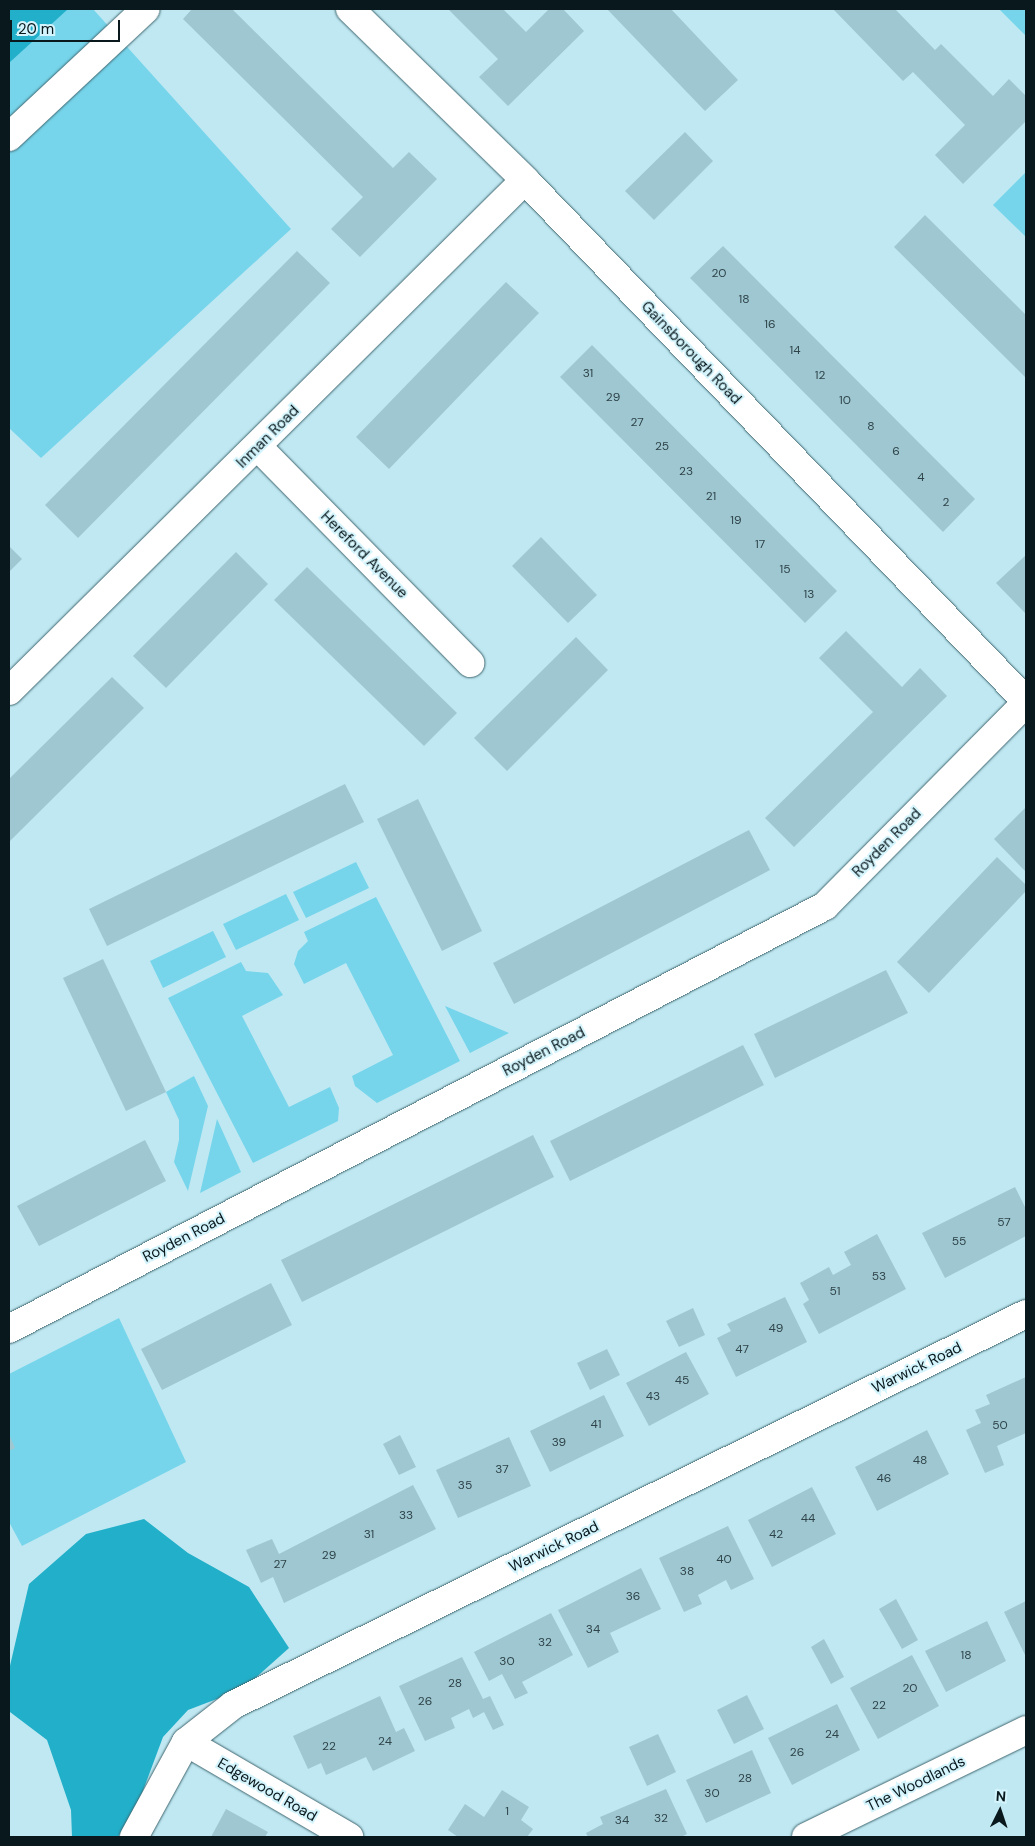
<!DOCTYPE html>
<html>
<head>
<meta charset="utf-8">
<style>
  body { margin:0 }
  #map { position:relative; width:1035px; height:1846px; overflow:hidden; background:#bfe8f2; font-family:"DM Sans",sans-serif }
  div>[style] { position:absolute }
  .green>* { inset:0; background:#76d5eb }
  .forest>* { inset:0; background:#22afc9 }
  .building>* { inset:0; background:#9fc7d1 }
  .roads { filter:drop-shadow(0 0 1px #40666f) drop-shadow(0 0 1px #40666f) }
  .minor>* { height:28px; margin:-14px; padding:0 14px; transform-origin:14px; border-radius:14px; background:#fff }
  span { translate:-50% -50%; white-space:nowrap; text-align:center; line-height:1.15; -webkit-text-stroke:4px #d3f4fc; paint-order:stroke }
  .number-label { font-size:12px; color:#2e4449 }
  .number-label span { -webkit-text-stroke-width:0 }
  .street-label { font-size:15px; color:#09181c }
  .frame { position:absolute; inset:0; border:10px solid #09181c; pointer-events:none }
  .north { position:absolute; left:975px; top:1786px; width:50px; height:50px; -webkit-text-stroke:4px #d3f4fc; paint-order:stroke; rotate:4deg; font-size:14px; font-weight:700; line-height:20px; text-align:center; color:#09181c }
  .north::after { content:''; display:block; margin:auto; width:18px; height:22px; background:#09181c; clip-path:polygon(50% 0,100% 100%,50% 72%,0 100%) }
  .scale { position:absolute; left:10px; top:20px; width:110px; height:22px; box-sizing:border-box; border:2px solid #09181c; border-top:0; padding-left:6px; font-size:15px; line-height:18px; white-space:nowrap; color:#09181c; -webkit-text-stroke:4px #d3f4fc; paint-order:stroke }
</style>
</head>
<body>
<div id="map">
  <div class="green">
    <div style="clip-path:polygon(9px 9px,93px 9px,291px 229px,41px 458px,9px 428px)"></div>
    <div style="clip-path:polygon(999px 9px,1026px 9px,1026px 36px)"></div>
    <div style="clip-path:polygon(1026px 172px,1026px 237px,993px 205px)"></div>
    <div style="clip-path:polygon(356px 862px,369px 888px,306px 918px,293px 892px)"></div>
    <div style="clip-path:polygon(286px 894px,299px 920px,236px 950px,223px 924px)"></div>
    <div style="clip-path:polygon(376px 897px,460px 1061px,377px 1103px,355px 1086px,352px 1076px,393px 1055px,346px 963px,304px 984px,294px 964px,298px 951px,308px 941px,304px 932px)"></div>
    <div style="clip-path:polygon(213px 931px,226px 957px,163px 988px,150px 961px)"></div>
    <div style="clip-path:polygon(241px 962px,246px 971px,268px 973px,283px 995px,242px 1016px,289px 1107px,330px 1087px,339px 1108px,338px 1121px,253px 1163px,168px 998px)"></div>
    <div style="clip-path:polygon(445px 1006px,509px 1033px,470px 1053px)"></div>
    <div style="clip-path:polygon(194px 1076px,208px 1106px,188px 1191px,174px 1162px,179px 1140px,179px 1120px,166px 1092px)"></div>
    <div style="clip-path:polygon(217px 1119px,241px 1172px,200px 1193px)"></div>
    <div style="clip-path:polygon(119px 1318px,186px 1462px,22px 1546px,9px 1522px,9px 1374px)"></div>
  </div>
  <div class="forest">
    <div style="clip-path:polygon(9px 9px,68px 9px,9px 63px)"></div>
    <div style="clip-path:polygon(144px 1519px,188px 1553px,249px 1587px,289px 1648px,243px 1689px,188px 1710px,163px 1737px,138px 1804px,118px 1837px,72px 1837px,71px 1810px,47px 1740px,10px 1712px,9px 1670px,29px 1584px,86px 1534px)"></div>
  </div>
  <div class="building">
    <div style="clip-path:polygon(192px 9px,232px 9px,393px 168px,409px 152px,437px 179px,360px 257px,331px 229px,363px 197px,183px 19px)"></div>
    <div style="clip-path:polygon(448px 9px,503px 9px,526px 32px,549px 9px,563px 9px,584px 31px,508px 106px,479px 77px,498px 59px)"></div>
    <div style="clip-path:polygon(607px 9px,671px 9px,738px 80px,705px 111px)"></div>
    <div style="clip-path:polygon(833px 9px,895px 9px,935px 50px,941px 44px,993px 96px,1009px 79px,1026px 96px,1026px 121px,963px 184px,935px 155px,965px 125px,913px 72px,903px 81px)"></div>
    <div style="clip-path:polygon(685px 132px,713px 161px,654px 220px,625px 191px)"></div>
    <div style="clip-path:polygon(925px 215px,1026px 315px,1026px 378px,894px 247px)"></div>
    <div style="clip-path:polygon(723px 246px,975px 499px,943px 532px,690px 278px)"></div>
    <div style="clip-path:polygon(297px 251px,330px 283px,78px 538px,45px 505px)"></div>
    <div style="clip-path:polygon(506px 282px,539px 313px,389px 469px,356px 437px)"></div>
    <div style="clip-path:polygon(592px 345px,837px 591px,805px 623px,560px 377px)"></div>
    <div style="clip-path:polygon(541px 537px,597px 595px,568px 623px,512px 566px)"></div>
    <div style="clip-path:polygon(9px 546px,22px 559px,9px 572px)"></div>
    <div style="clip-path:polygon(236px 552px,268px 584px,166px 688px,133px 656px)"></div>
    <div style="clip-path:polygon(1026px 555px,1026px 614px,996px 583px)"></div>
    <div style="clip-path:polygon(307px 567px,457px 713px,424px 746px,274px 600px)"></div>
    <div style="clip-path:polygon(846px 631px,902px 687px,920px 668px,947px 696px,794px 847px,765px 818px,873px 712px,819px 658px)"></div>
    <div style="clip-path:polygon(576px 637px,608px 670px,507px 771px,474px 738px)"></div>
    <div style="clip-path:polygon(112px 677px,144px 708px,9px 842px,9px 779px)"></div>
    <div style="clip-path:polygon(345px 784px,364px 822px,107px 946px,89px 909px)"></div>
    <div style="clip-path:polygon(418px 799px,482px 931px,442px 951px,377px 819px)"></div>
    <div style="clip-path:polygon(1026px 807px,1026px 869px,1025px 871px,994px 839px)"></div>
    <div style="clip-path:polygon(749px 830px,770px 870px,514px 1004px,493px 963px)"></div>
    <div style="clip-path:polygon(997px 857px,1026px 885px,1026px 891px,929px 993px,897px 962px)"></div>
    <div style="clip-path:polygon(103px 959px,166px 1092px,126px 1111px,63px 978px)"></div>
    <div style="clip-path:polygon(886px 970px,908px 1013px,775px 1078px,754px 1034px)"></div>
    <div style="clip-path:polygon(743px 1045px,764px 1085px,570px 1181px,550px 1141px)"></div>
    <div style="clip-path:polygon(533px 1135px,554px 1177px,302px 1302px,281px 1260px)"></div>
    <div style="clip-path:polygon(145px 1140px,166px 1181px,39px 1246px,17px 1206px)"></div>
    <div style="clip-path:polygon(1015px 1187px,1026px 1209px,1026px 1236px,945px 1278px,922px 1233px)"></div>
    <div style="clip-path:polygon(877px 1234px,906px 1289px,819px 1334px,803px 1304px,809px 1300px,800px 1283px,829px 1267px,833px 1275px,851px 1265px,844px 1252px)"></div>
    <div style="clip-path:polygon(271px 1283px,292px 1325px,162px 1390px,141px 1349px)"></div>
    <div style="clip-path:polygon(785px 1297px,807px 1342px,736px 1377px,717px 1338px,731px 1331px,727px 1324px)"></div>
    <div style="clip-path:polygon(693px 1308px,705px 1335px,679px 1347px,666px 1321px)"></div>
    <div style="clip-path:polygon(607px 1349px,620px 1375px,590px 1390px,577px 1363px)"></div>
    <div style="clip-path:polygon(686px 1352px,709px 1394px,649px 1426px,626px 1383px)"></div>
    <div style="clip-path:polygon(1026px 1377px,1026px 1433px,997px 1446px,1004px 1465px,985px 1473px,966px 1430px,981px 1423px,975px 1410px,990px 1404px,986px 1395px)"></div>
    <div style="clip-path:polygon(604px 1395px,624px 1436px,550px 1472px,530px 1431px)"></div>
    <div style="clip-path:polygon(927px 1430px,949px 1474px,877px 1511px,855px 1467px)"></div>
    <div style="clip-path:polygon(9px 1434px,15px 1448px,9px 1451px)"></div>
    <div style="clip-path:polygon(400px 1435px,416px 1467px,399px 1475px,383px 1444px)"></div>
    <div style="clip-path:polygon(509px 1437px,531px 1486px,458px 1518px,436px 1470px)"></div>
    <div style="clip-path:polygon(413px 1485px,436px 1529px,284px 1603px,273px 1577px,261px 1583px,246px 1550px,272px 1539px,279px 1554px)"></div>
    <div style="clip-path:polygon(812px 1487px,836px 1534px,772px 1567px,748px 1520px)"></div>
    <div style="clip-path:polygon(728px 1526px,754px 1579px,731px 1590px,726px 1580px,698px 1595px,702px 1604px,684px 1612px,659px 1558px)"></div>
    <div style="clip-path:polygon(641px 1568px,661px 1609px,610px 1633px,619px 1652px,588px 1668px,558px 1610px)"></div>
    <div style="clip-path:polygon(896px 1599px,918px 1640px,902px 1649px,879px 1609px)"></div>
    <div style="clip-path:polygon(1026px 1601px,1026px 1657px,1004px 1612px)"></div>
    <div style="clip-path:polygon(551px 1613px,573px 1655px,522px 1682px,528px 1693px,515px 1699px,502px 1674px,489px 1681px,474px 1652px)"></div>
    <div style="clip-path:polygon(987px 1621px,1006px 1661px,946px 1692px,925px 1651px)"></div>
    <div style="clip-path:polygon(824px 1639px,844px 1677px,831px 1684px,811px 1647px)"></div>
    <div style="clip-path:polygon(912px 1655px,939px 1706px,878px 1739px,850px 1688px)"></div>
    <div style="clip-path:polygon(462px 1657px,483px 1699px,490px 1696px,504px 1725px,493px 1730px,484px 1712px,473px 1718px,469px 1709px,451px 1718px,455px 1728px,425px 1741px,399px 1686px)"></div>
    <div style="clip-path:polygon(747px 1695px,764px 1729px,734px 1744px,717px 1710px)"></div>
    <div style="clip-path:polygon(380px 1696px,396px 1732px,404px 1728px,415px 1751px,373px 1771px,366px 1757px,326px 1775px,321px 1763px,308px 1769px,293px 1736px)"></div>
    <div style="clip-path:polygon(837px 1704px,860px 1750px,792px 1785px,768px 1738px)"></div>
    <div style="clip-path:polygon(658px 1734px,676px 1772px,647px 1786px,629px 1747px)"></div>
    <div style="clip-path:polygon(752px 1750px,771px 1793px,706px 1823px,686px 1780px)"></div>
    <div style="clip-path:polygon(666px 1789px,687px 1834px,681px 1837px,588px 1837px,586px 1833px,603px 1824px,600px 1817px)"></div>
    <div style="clip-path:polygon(502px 1790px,529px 1807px,521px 1820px,533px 1829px,527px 1837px,458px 1837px,448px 1830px,465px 1804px,484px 1817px)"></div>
    <div style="clip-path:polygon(226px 1809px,268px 1832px,265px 1837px,211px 1837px)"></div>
  </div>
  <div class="roads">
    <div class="minor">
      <div style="left:350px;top:9px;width:245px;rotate:44.3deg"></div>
      <div style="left:525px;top:180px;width:723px;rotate:46.12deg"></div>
      <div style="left:9px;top:137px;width:187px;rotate:-43.1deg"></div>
      <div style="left:258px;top:447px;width:303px;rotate:45.5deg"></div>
      <div style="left:9px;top:691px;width:726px;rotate:-44.72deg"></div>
      <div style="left:9px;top:1329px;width:919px;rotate:-27.4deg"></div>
      <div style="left:825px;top:906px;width:286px;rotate:-45.3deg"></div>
      <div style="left:186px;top:1742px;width:189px;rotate:30.2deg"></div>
      <div style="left:134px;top:1837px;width:108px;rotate:-61.3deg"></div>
      <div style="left:186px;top:1742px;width:60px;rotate:-38.2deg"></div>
      <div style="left:233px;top:1705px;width:884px;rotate:-26.25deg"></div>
      <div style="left:806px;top:1837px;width:245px;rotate:-25.9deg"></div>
    </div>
  </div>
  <div class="number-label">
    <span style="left:719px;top:274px">20</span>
    <span style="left:744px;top:300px">18</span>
    <span style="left:770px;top:325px">16</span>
    <span style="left:795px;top:351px">14</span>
    <span style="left:588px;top:374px">31</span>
    <span style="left:820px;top:376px">12</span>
    <span style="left:613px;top:398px">29</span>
    <span style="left:845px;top:401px">10</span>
    <span style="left:637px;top:423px">27</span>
    <span style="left:871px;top:427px">8</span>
    <span style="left:662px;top:447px">25</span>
    <span style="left:896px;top:452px">6</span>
    <span style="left:686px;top:472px">23</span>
    <span style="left:921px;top:478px">4</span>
    <span style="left:711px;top:497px">21</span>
    <span style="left:946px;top:503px">2</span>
    <span style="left:736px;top:521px">19</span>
    <span style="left:760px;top:545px">17</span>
    <span style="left:785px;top:570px">15</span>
    <span style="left:809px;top:595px">13</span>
    <span style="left:1004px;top:1223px">57</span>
    <span style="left:959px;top:1242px">55</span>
    <span style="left:879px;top:1277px">53</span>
    <span style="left:835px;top:1292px">51</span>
    <span style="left:776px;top:1329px">49</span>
    <span style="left:742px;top:1350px">47</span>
    <span style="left:682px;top:1381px">45</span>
    <span style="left:653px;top:1397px">43</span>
    <span style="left:596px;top:1425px">41</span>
    <span style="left:1000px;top:1426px">50</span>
    <span style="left:559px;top:1443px">39</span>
    <span style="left:920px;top:1461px">48</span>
    <span style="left:502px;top:1470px">37</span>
    <span style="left:884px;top:1479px">46</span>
    <span style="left:465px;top:1486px">35</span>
    <span style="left:406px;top:1516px">33</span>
    <span style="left:808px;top:1519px">44</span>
    <span style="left:369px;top:1535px">31</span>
    <span style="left:776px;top:1535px">42</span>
    <span style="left:329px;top:1556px">29</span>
    <span style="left:724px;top:1560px">40</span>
    <span style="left:280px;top:1565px">27</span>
    <span style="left:687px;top:1572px">38</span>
    <span style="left:633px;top:1597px">36</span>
    <span style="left:593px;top:1630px">34</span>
    <span style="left:545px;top:1643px">32</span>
    <span style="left:966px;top:1656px">18</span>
    <span style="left:507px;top:1662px">30</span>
    <span style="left:455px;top:1684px">28</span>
    <span style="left:910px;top:1689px">20</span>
    <span style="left:425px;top:1702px">26</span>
    <span style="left:879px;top:1706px">22</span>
    <span style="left:832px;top:1735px">24</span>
    <span style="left:385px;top:1742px">24</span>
    <span style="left:329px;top:1747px">22</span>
    <span style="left:797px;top:1753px">26</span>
    <span style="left:745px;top:1779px">28</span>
    <span style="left:712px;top:1794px">30</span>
    <span style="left:507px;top:1812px">1</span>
    <span style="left:661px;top:1819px">32</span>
    <span style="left:622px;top:1821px">34</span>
  </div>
  <div class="street-label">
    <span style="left:691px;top:353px;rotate:46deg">Gainsborough Road</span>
    <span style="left:268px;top:437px;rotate:-45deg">Inman Road</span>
    <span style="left:364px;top:555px;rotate:45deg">Hereford Avenue</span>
    <span style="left:887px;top:843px;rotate:-45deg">Royden Road</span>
    <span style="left:544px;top:1052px;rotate:-27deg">Royden Road</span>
    <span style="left:184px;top:1238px;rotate:-27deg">Royden Road</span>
    <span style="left:917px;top:1368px;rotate:-26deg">Warwick Road</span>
    <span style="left:554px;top:1547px;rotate:-26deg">Warwick Road</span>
    <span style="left:916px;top:1784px;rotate:-26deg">The Woodlands</span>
    <span style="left:267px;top:1790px;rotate:30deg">Edgewood Road</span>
  </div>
  <div class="frame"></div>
  <div class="north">N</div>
  <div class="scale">20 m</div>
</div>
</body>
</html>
